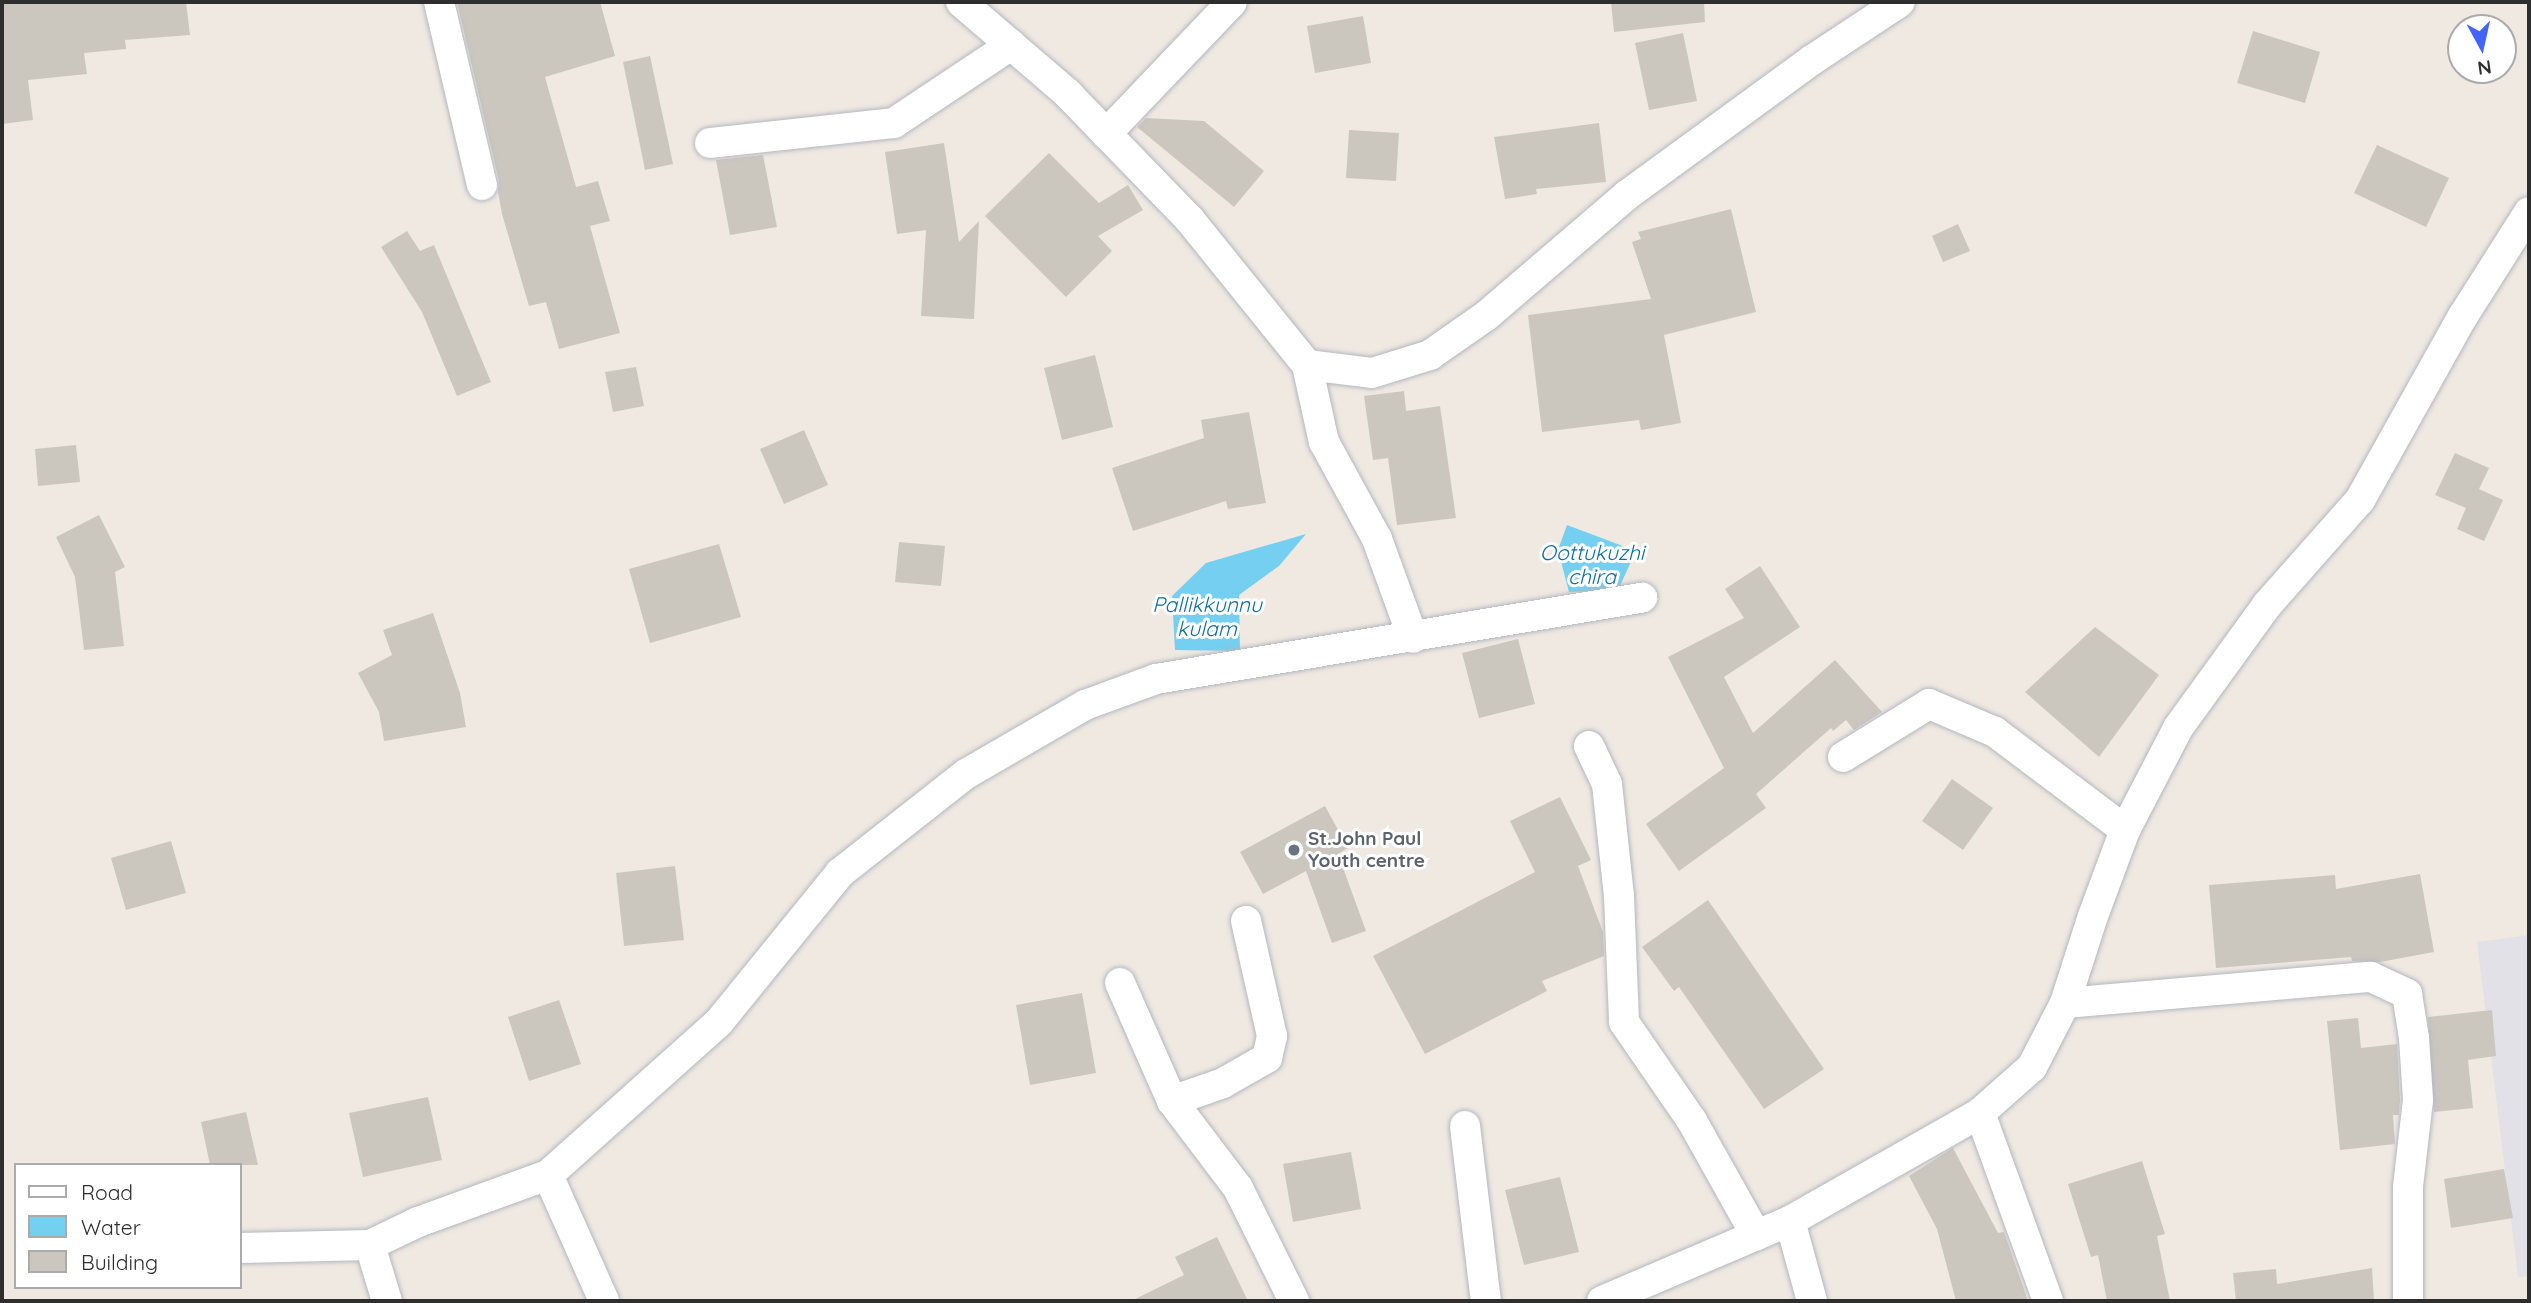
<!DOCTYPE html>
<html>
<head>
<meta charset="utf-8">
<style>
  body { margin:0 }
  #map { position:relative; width:2531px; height:1303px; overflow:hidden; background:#efe9e1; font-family:Quicksand,sans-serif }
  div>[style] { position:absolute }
  .industrial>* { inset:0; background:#e3e1e8 }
  .water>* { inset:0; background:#75cff0 }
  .building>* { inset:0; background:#cbc7bf }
  .roads { filter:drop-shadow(0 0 2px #b4b7c1) drop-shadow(0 0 2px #b4b7c1) }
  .street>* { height:30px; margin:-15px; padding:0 15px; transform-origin:15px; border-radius:15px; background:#fff }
  .dots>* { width:19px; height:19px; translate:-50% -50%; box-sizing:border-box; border:4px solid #fff; border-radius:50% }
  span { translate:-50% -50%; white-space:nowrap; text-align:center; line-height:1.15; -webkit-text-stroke:6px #fff; paint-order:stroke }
  .worship-label { font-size:19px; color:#5b616d; font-weight:700 }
  .left { translate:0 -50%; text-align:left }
  .water-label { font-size:21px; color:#0d6fa3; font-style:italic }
  .frame { position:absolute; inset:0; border:4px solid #2e2e2e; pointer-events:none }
  .legend { position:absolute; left:14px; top:1163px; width:228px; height:126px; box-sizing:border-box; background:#fff; border:2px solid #ababab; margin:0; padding:9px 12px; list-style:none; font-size:21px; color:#2e2e2e }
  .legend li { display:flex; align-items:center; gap:14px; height:35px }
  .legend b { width:35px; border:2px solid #ababab }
  .north { position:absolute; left:2447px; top:14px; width:70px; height:70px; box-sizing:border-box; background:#fff; border:2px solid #ababab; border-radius:50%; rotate:172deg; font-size:19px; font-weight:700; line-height:28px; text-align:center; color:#2e2e2e }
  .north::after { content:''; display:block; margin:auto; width:24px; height:32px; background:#4264fb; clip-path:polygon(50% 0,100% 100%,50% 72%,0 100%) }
</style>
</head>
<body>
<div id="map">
  <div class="industrial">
    <div style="clip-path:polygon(2529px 935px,2529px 1276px,2518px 1277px,2477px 942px)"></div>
  </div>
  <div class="water">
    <div style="clip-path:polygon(1567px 525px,1636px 551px,1618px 590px,1569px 592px,1558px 550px)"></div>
    <div style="clip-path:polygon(1306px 534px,1279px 566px,1239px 595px,1240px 651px,1175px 650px,1172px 596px,1206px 563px)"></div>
  </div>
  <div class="building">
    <div style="clip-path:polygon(20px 2px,186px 2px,190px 35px,125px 40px,126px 49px,84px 53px,87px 74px,28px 80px,33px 120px,2px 124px,2px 4px)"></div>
    <div style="clip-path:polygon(457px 2px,600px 2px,615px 56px,545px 77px,576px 187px,598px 181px,610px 221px,590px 226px,620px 333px,559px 349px,546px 302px,529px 306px,502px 214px,498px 192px,499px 181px)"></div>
    <div style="clip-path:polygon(1611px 2px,1704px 2px,1705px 22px,1614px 32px)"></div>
    <div style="clip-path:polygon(1363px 16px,1371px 63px,1315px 73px,1307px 26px)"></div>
    <div style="clip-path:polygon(2253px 31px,2320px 52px,2305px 103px,2237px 83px)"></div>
    <div style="clip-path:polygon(1683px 33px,1697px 101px,1649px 110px,1635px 43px)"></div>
    <div style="clip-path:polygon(650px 56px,673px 164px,645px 170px,623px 62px)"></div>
    <div style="clip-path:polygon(1146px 118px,1204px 121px,1264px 171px,1234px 207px,1137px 127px)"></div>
    <div style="clip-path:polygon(1599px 123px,1606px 182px,1536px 189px,1537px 194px,1505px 199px,1494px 137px)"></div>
    <div style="clip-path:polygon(1349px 130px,1399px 133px,1396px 181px,1346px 178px)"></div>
    <div style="clip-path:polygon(944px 143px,959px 242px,979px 221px,974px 319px,921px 316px,926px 230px,897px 234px,885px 152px)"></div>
    <div style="clip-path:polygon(2377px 145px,2449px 178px,2426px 227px,2354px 193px)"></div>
    <div style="clip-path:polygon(1049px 153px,1099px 203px,1128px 185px,1143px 210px,1098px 236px,1112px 251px,1066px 297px,985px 216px)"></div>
    <div style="clip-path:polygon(763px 155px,777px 227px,730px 235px,716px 160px)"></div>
    <div style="clip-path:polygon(1731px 209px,1756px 312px,1664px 335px,1681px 423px,1641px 430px,1639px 420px,1542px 432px,1528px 315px,1651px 299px,1632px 242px,1641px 239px,1638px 232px)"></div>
    <div style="clip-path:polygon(1958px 224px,1970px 251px,1943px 262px,1932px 236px)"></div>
    <div style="clip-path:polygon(407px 231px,420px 251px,434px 245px,491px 382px,457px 396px,422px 312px,381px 247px)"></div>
    <div style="clip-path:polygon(1095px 355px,1113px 427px,1062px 440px,1044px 368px)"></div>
    <div style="clip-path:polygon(636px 367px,644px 406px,613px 412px,605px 372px)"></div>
    <div style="clip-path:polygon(1404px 391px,1406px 411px,1440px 406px,1456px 518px,1397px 525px,1388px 458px,1373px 460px,1364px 396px)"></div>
    <div style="clip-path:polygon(1249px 412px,1266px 503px,1228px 509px,1226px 501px,1133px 531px,1112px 468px,1204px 438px,1201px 420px)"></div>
    <div style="clip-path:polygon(804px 430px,828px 485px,784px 504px,760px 449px)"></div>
    <div style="clip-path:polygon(76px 445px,80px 482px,38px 486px,35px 449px)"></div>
    <div style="clip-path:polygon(2455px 453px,2489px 468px,2479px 489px,2503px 500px,2484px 541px,2457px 529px,2466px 508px,2435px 495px)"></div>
    <div style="clip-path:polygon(99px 515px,125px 567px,115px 572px,124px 646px,84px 650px,75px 577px,56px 537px)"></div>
    <div style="clip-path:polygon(899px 542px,945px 546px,941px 586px,895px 582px)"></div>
    <div style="clip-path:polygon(719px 544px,741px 617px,650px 643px,629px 569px)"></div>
    <div style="clip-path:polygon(1760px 566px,1800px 627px,1724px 677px,1753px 733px,1835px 660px,1882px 712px,1854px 730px,1846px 720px,1833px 731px,1831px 728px,1756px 794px,1766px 808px,1679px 871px,1646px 824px,1724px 768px,1668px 657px,1744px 618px,1725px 589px)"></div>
    <div style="clip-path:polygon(433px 613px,460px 693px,466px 727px,384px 741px,379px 712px,358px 673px,392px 655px,383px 630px)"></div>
    <div style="clip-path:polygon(2095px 627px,2159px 675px,2099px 757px,2025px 692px)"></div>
    <div style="clip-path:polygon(1518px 639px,1535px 704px,1479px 718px,1462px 653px)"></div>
    <div style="clip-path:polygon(1952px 779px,1993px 808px,1963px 850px,1922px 821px)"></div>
    <div style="clip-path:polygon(1560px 797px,1591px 860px,1578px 866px,1603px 932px,1604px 956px,1542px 981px,1547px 991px,1425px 1054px,1373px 956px,1535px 872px,1510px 821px)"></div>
    <div style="clip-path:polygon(1325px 806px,1348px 848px,1338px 854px,1366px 931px,1332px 943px,1306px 871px,1263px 894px,1240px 852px)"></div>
    <div style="clip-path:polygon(171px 841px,186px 893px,126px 910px,111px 858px)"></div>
    <div style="clip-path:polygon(675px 866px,684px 940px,624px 946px,616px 873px)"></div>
    <div style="clip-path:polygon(2420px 874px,2434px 952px,2380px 962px,2352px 961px,2351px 957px,2216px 968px,2209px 885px,2335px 875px,2336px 889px)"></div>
    <div style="clip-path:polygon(1708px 900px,1824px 1069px,1764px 1109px,1679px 987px,1674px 991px,1642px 947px)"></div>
    <div style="clip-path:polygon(1082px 993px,1096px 1073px,1030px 1085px,1016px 1005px)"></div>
    <div style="clip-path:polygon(559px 1000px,581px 1064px,529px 1081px,508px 1017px)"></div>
    <div style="clip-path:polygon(2492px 1010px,2496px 1056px,2468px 1060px,2473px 1108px,2434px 1112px,2428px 1017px)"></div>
    <div style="clip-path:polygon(2358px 1018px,2361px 1048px,2397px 1044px,2400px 1100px,2399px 1115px,2393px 1115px,2395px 1144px,2340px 1150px,2327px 1021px)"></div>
    <div style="clip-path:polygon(428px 1097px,442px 1160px,363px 1177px,349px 1113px)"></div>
    <div style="clip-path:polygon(246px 1112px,258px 1165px,210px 1165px,201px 1122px)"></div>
    <div style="clip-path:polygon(1953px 1148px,1998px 1233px,2004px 1232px,2028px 1301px,1956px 1301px,1937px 1229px,1909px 1176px)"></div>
    <div style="clip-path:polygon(1351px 1152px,1361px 1209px,1293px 1222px,1283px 1164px)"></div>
    <div style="clip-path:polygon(2142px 1161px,2165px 1234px,2157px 1236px,2170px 1301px,2107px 1301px,2098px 1255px,2091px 1257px,2068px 1184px)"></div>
    <div style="clip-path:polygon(2504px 1169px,2513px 1218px,2451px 1228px,2444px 1179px)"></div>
    <div style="clip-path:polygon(1560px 1177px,1579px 1252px,1524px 1265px,1505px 1190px)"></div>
    <div style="clip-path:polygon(1217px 1237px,1248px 1301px,1131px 1301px,1184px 1275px,1175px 1257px)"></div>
    <div style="clip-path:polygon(2372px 1268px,2374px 1301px,2236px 1301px,2233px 1273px,2276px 1269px,2277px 1284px)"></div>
  </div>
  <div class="roads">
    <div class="street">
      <div style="left:439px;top:2px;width:188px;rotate:76.8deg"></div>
      <div style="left:961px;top:2px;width:140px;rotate:40.6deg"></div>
      <div style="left:1067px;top:93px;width:177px;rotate:45.9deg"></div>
      <div style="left:1190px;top:220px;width:186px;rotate:51.1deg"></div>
      <div style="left:1307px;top:365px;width:65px;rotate:7deg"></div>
      <div style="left:1372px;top:373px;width:61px;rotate:-17.2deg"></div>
      <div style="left:1430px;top:355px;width:68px;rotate:-34.9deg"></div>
      <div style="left:1486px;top:316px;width:186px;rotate:-40.6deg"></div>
      <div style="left:1627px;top:195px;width:229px;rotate:-36.1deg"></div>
      <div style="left:1812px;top:60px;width:105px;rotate:-33.4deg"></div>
      <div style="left:1106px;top:134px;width:182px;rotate:-46.3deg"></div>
      <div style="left:710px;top:143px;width:185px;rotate:-6.2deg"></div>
      <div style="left:894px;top:123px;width:141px;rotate:-33.7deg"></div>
      <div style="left:1307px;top:365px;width:79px;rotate:77.6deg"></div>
      <div style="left:1324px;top:442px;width:111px;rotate:61.3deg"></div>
      <div style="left:1377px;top:539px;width:105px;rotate:70deg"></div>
      <div style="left:1589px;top:746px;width:42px;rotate:64.7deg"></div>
      <div style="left:1607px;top:784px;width:113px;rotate:83.9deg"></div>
      <div style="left:1619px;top:896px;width:126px;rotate:87.7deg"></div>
      <div style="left:1624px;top:1022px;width:120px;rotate:55.5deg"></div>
      <div style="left:1692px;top:1121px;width:131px;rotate:60.7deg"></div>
      <div style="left:1843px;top:757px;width:101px;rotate:-31.6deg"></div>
      <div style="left:1929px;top:704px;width:72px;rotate:23deg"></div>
      <div style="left:1995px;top:732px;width:163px;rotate:37deg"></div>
      <div style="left:1120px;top:983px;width:129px;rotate:66.2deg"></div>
      <div style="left:1172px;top:1101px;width:109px;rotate:52.8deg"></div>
      <div style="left:1238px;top:1188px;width:126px;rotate:63.6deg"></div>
      <div style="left:2065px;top:1003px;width:307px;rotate:-4.9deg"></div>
      <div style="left:2371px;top:977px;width:40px;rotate:25deg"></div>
      <div style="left:2407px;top:994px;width:45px;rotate:81deg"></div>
      <div style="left:2414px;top:1038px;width:62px;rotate:86.3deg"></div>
      <div style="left:2418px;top:1100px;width:88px;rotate:96.6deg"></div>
      <div style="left:2408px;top:1187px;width:114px;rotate:90deg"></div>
      <div style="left:1172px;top:1101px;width:54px;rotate:-19.4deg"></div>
      <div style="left:1223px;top:1083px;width:51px;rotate:-29.6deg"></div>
      <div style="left:1267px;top:1058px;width:23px;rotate:-77deg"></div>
      <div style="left:1272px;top:1036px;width:118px;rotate:-102.7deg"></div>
      <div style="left:1980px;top:1113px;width:200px;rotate:70.1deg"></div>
      <div style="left:1465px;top:1126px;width:176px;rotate:83.2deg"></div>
      <div style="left:548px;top:1175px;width:138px;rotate:66deg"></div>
      <div style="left:1790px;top:1221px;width:83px;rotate:74.6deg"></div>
      <div style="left:240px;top:1248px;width:130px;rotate:-1.3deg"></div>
      <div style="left:387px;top:1301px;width:59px;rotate:-106.9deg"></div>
      <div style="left:370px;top:1245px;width:53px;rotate:-25.6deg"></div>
      <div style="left:418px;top:1222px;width:138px;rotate:-19.9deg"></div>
      <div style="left:548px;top:1175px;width:229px;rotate:-41.8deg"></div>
      <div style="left:719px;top:1022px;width:192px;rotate:-50.9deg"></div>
      <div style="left:840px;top:873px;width:160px;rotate:-38.2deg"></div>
      <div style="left:966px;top:774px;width:138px;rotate:-30.1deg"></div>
      <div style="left:1085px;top:705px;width:76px;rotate:-20.1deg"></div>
      <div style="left:1156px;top:679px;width:493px;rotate:-9.5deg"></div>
      <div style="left:1602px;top:1301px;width:204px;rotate:-23.1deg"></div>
      <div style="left:1790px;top:1221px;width:219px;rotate:-29.6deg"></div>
      <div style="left:1980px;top:1113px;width:69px;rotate:-41.5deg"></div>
      <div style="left:2032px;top:1067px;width:72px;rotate:-62.7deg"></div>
      <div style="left:2065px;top:1003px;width:91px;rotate:-72.2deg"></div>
      <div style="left:2093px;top:916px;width:92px;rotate:-69.6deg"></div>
      <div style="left:2125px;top:830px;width:115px;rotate:-62.5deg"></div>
      <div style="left:2178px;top:728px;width:152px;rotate:-54.1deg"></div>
      <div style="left:2267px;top:605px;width:140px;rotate:-48.5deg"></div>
      <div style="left:2360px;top:500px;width:211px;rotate:-60.8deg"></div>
      <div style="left:2463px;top:316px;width:123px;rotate:-57.6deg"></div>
    </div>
  </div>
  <div class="dots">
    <div style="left:1294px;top:850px;background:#6b7280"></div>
  </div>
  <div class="worship-label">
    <span class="left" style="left:1308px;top:850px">St.John Paul<br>Youth centre</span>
  </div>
  <div class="water-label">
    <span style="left:1592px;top:564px">Oottukuzhi<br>chira</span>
    <span style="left:1207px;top:616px">Pallikkunnu<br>kulam</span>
  </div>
  <div class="frame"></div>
  <ul class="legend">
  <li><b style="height:9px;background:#fff"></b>Road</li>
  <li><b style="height:19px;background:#75cff0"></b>Water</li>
  <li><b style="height:19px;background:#cbc7bf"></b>Building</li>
  </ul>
  <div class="north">N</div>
</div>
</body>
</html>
